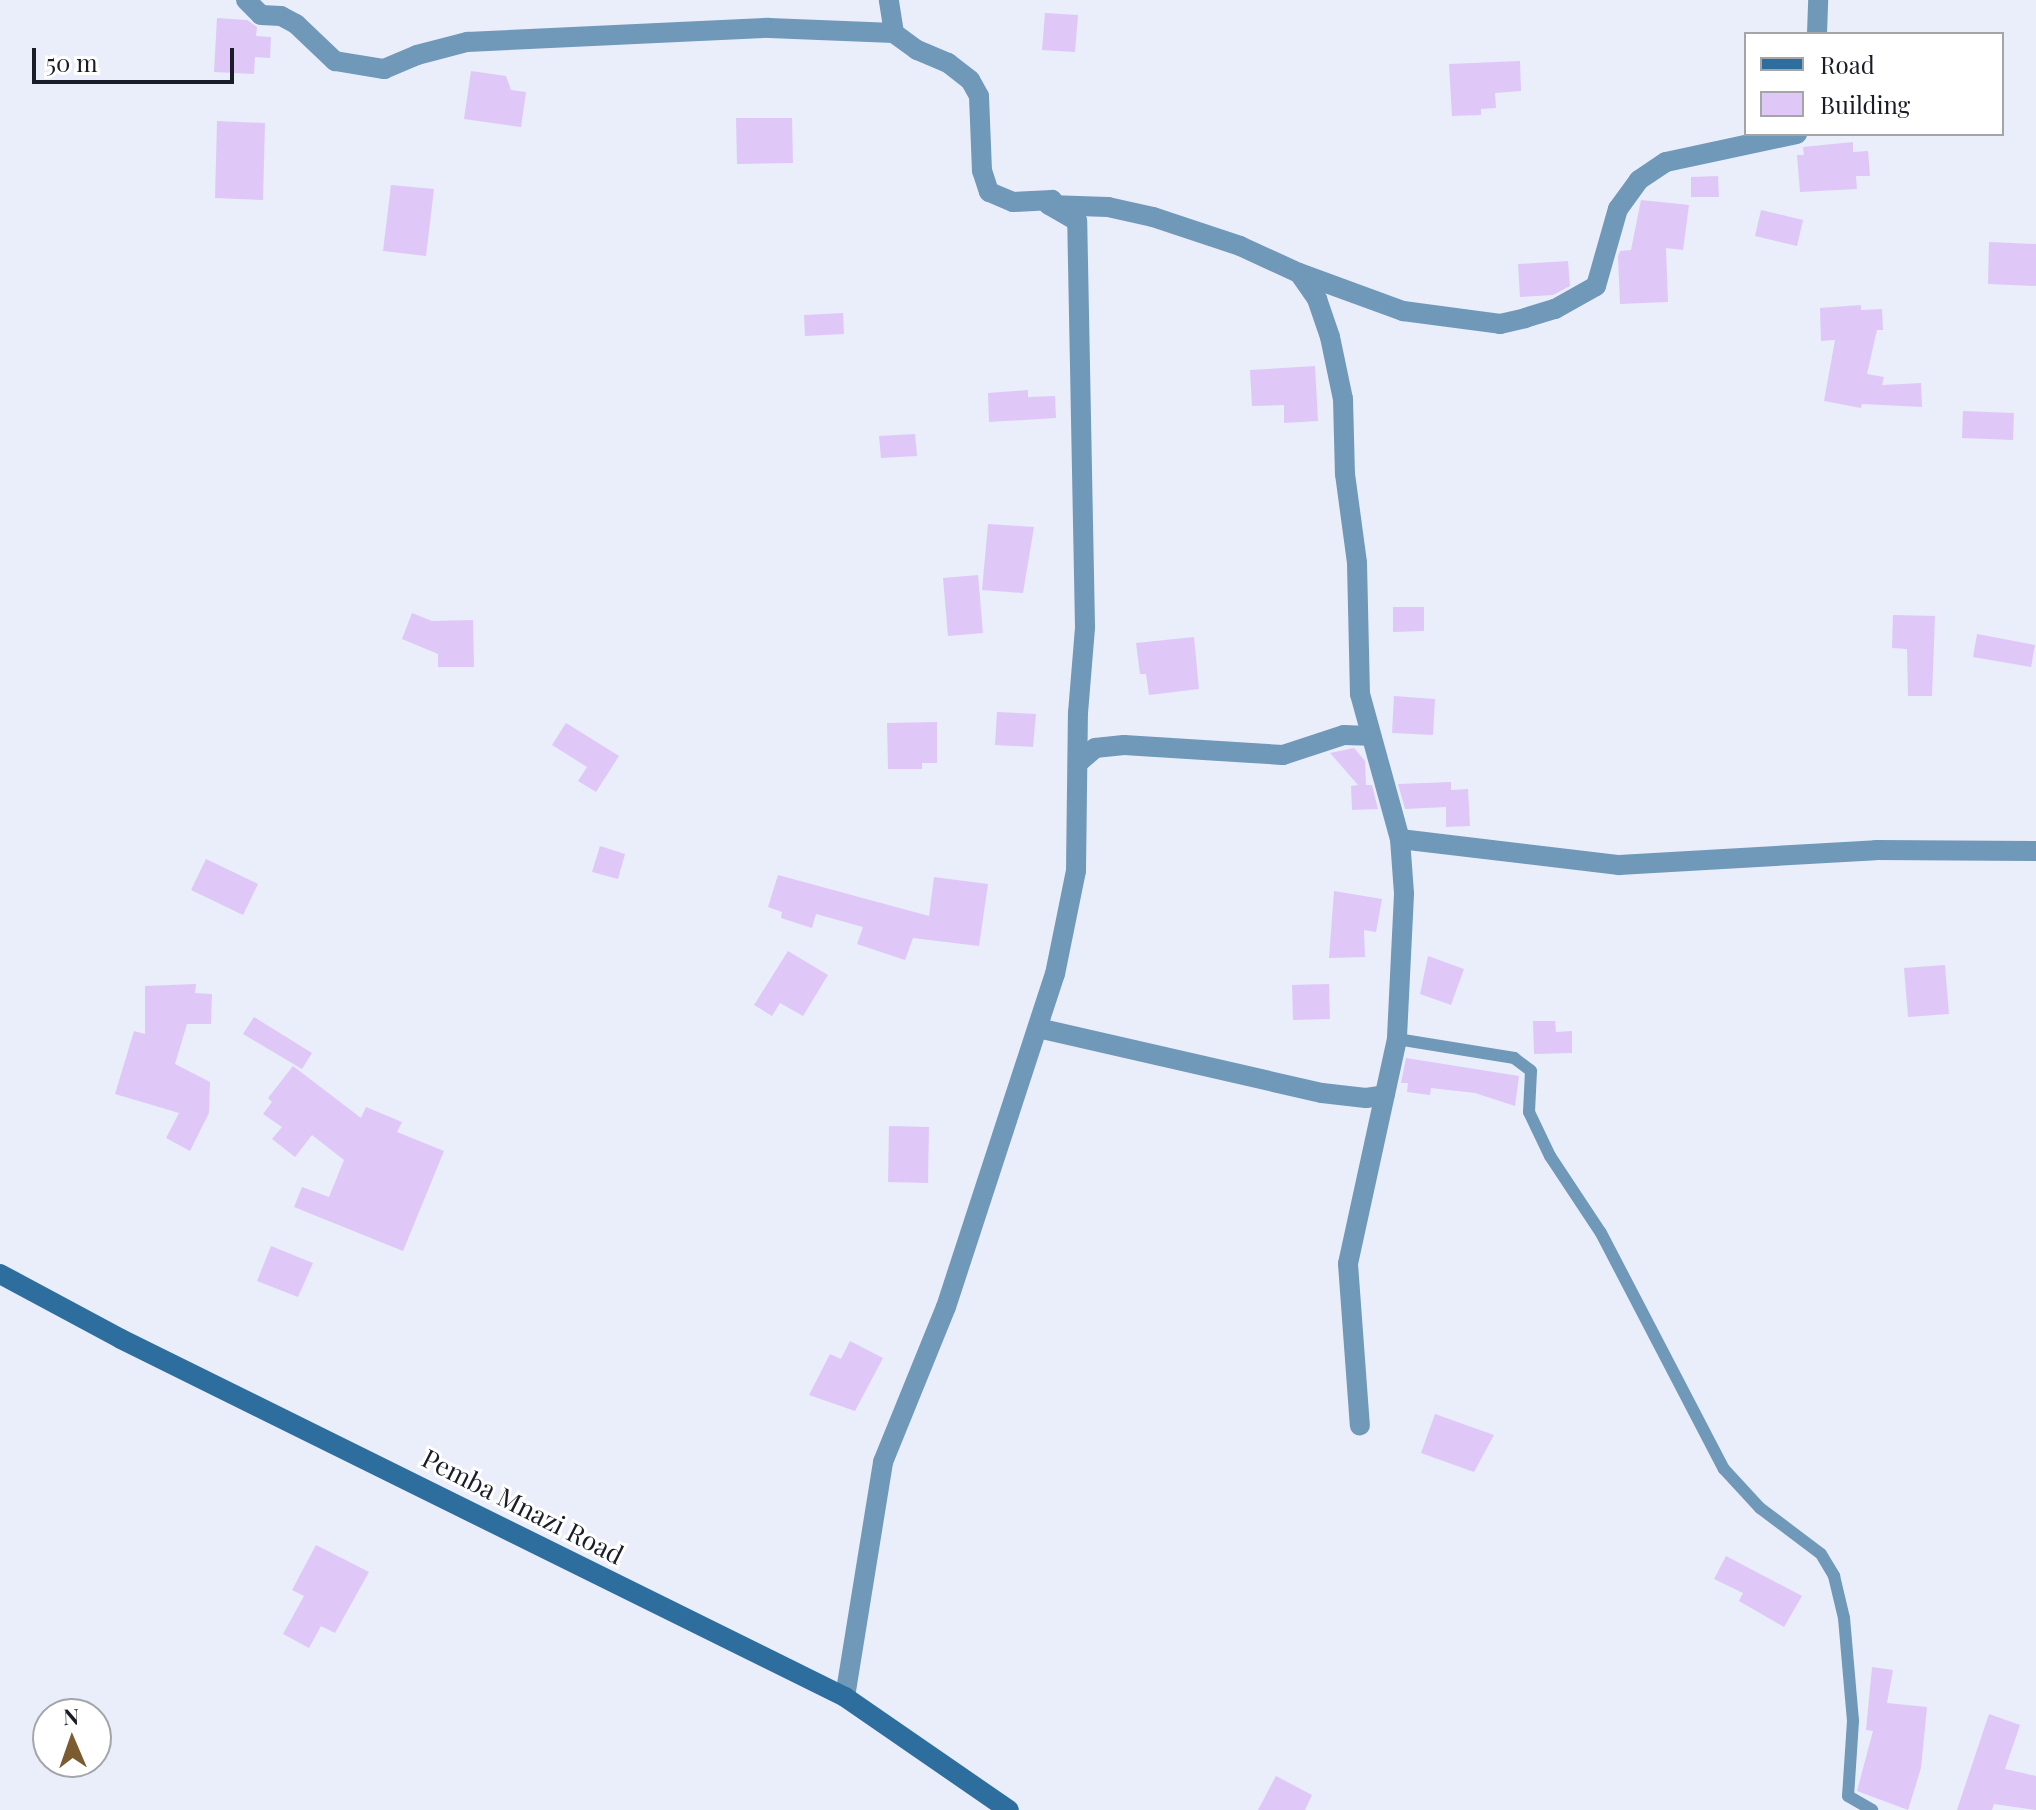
<!DOCTYPE html>
<html>
<head>
<meta charset="utf-8">
<style>
  body { margin:0 }
  #map { position:relative; width:2036px; height:1810px; overflow:hidden; background:#eaedfa; font-family:"Playfair Display",serif }
  div>[style] { position:absolute }
  .building>* { inset:0; background:#dfc8f8 }
  .service>* { height:12px; margin:-6px; padding:0 6px; transform-origin:6px; border-radius:6px; background:#7098b9 }
  .minor>* { height:20px; margin:-10px; padding:0 10px; transform-origin:10px; border-radius:10px; background:#7098b9 }
  .secondary>* { height:20px; margin:-10px; padding:0 10px; transform-origin:10px; border-radius:10px; background:#2d6e9e }
  span { translate:-50% -50%; white-space:nowrap; text-align:center; line-height:1.15; -webkit-text-stroke:6px #fff; paint-order:stroke }
  .street-label { font-size:26px; color:#1a1d28 }
  .legend { position:absolute; left:1744px; top:32px; width:260px; height:104px; box-sizing:border-box; background:#fff; border:2px solid #a3a5a9; margin:0; padding:10px 14px; list-style:none; font-size:24px; color:#1a1d28 }
  .legend li { display:flex; align-items:center; gap:16px; height:40px }
  .legend b { width:40px; border:2px solid #a3a5a9 }
  .north { position:absolute; left:32px; top:1698px; width:80px; height:80px; box-sizing:border-box; background:#fff; border:2px solid #a3a5a9; border-radius:50%; rotate:358deg; font-size:22px; font-weight:700; line-height:32px; text-align:center; color:#1a1d28 }
  .north::after { content:''; display:block; margin:auto; width:28px; height:36px; background:#7c5b31; clip-path:polygon(50% 0,100% 100%,50% 72%,0 100%) }
  .scale { position:absolute; left:32px; top:48px; width:202px; height:36px; box-sizing:border-box; border:4px solid #1a1d28; border-top:0; padding-left:10px; font-size:24px; line-height:28px; white-space:nowrap; color:#1a1d28; -webkit-text-stroke:6px #fff; paint-order:stroke }
</style>
</head>
<body>
<div id="map">
  <div class="building">
    <div style="clip-path:polygon(1045px 13px,1078px 15px,1075px 52px,1042px 50px)"></div>
    <div style="clip-path:polygon(217px 18px,247px 20px,257px 27px,256px 36px,271px 37px,270px 58px,255px 57px,254px 74px,214px 72px)"></div>
    <div style="clip-path:polygon(1520px 61px,1521px 91px,1495px 93px,1496px 108px,1481px 109px,1481px 115px,1452px 116px,1449px 64px)"></div>
    <div style="clip-path:polygon(471px 71px,506px 76px,511px 90px,526px 92px,521px 127px,464px 119px)"></div>
    <div style="clip-path:polygon(736px 118px,792px 118px,793px 163px,737px 164px)"></div>
    <div style="clip-path:polygon(217px 121px,265px 123px,263px 200px,215px 198px)"></div>
    <div style="clip-path:polygon(1853px 142px,1853px 152px,1868px 151px,1870px 176px,1856px 176px,1857px 189px,1800px 192px,1797px 155px,1804px 155px,1803px 147px)"></div>
    <div style="clip-path:polygon(1718px 176px,1719px 197px,1691px 197px,1691px 177px)"></div>
    <div style="clip-path:polygon(391px 185px,434px 189px,426px 256px,383px 251px)"></div>
    <div style="clip-path:polygon(1641px 200px,1689px 205px,1683px 250px,1666px 248px,1668px 302px,1620px 304px,1618px 256px,1620px 251px,1631px 250px)"></div>
    <div style="clip-path:polygon(1761px 210px,1803px 220px,1797px 246px,1755px 236px)"></div>
    <div style="clip-path:polygon(1989px 242px,2036px 244px,2036px 286px,1988px 284px)"></div>
    <div style="clip-path:polygon(1568px 261px,1570px 286px,1553px 295px,1520px 297px,1518px 264px)"></div>
    <div style="clip-path:polygon(1861px 305px,1861px 310px,1882px 309px,1883px 330px,1877px 330px,1867px 374px,1884px 377px,1882px 385px,1921px 383px,1922px 407px,1862px 404px,1861px 408px,1824px 401px,1835px 340px,1821px 341px,1820px 308px)"></div>
    <div style="clip-path:polygon(843px 313px,844px 334px,805px 336px,804px 315px)"></div>
    <div style="clip-path:polygon(1315px 366px,1318px 421px,1284px 423px,1284px 405px,1252px 406px,1250px 370px)"></div>
    <div style="clip-path:polygon(1028px 390px,1028px 397px,1055px 396px,1056px 418px,989px 422px,988px 393px)"></div>
    <div style="clip-path:polygon(1963px 411px,2014px 413px,2013px 440px,1962px 438px)"></div>
    <div style="clip-path:polygon(915px 434px,917px 456px,881px 458px,879px 436px)"></div>
    <div style="clip-path:polygon(988px 524px,1034px 527px,1023px 593px,982px 590px)"></div>
    <div style="clip-path:polygon(978px 575px,983px 633px,948px 636px,943px 578px)"></div>
    <div style="clip-path:polygon(1393px 607px,1424px 607px,1424px 631px,1393px 632px)"></div>
    <div style="clip-path:polygon(412px 613px,432px 621px,473px 620px,474px 667px,438px 667px,438px 654px,402px 639px)"></div>
    <div style="clip-path:polygon(1893px 615px,1935px 616px,1932px 696px,1908px 696px,1907px 649px,1892px 648px)"></div>
    <div style="clip-path:polygon(1977px 634px,2035px 645px,2031px 667px,1973px 657px)"></div>
    <div style="clip-path:polygon(1194px 637px,1199px 689px,1149px 695px,1146px 674px,1140px 674px,1136px 643px)"></div>
    <div style="clip-path:polygon(1394px 696px,1435px 699px,1433px 735px,1392px 733px)"></div>
    <div style="clip-path:polygon(997px 712px,1036px 714px,1033px 747px,995px 745px)"></div>
    <div style="clip-path:polygon(937px 722px,937px 763px,922px 763px,922px 769px,888px 769px,887px 723px)"></div>
    <div style="clip-path:polygon(566px 723px,619px 756px,596px 792px,578px 781px,587px 767px,552px 745px)"></div>
    <div style="clip-path:polygon(1354px 748px,1365px 761px,1366px 785px,1372px 785px,1378px 809px,1352px 810px,1351px 786px,1358px 785px,1330px 753px)"></div>
    <div style="clip-path:polygon(1451px 782px,1451px 790px,1468px 789px,1470px 826px,1446px 827px,1446px 807px,1405px 809px,1398px 784px)"></div>
    <div style="clip-path:polygon(600px 846px,625px 854px,618px 879px,592px 872px)"></div>
    <div style="clip-path:polygon(206px 859px,258px 884px,243px 915px,191px 890px)"></div>
    <div style="clip-path:polygon(778px 875px,929px 916px,934px 877px,988px 884px,979px 946px,913px 938px,905px 960px,857px 944px,863px 927px,816px 914px,812px 928px,781px 918px,782px 912px,768px 907px)"></div>
    <div style="clip-path:polygon(1334px 891px,1382px 899px,1376px 932px,1364px 930px,1365px 957px,1329px 958px)"></div>
    <div style="clip-path:polygon(788px 951px,828px 975px,803px 1016px,780px 1003px,772px 1016px,754px 1005px)"></div>
    <div style="clip-path:polygon(1428px 956px,1464px 969px,1451px 1005px,1420px 994px)"></div>
    <div style="clip-path:polygon(1945px 965px,1949px 1014px,1908px 1017px,1904px 968px)"></div>
    <div style="clip-path:polygon(196px 984px,195px 993px,212px 994px,211px 1024px,187px 1024px,175px 1064px,210px 1082px,209px 1113px,190px 1151px,166px 1138px,179px 1113px,115px 1094px,134px 1031px,145px 1034px,145px 986px)"></div>
    <div style="clip-path:polygon(1329px 984px,1330px 1019px,1293px 1020px,1292px 985px)"></div>
    <div style="clip-path:polygon(254px 1017px,312px 1053px,302px 1069px,243px 1034px)"></div>
    <div style="clip-path:polygon(1533px 1021px,1555px 1021px,1556px 1032px,1572px 1031px,1572px 1053px,1534px 1054px)"></div>
    <div style="clip-path:polygon(1406px 1058px,1519px 1076px,1515px 1106px,1475px 1093px,1431px 1088px,1430px 1095px,1407px 1092px,1408px 1083px,1401px 1083px)"></div>
    <div style="clip-path:polygon(293px 1066px,361px 1118px,366px 1107px,402px 1122px,397px 1132px,444px 1151px,403px 1251px,294px 1207px,302px 1187px,329px 1197px,344px 1160px,312px 1135px,295px 1157px,272px 1139px,282px 1127px,263px 1114px,272px 1102px,268px 1098px)"></div>
    <div style="clip-path:polygon(889px 1126px,929px 1127px,928px 1183px,888px 1182px)"></div>
    <div style="clip-path:polygon(271px 1246px,313px 1263px,298px 1297px,257px 1281px)"></div>
    <div style="clip-path:polygon(850px 1341px,883px 1358px,855px 1411px,809px 1395px,830px 1354px,841px 1359px)"></div>
    <div style="clip-path:polygon(1435px 1414px,1494px 1435px,1474px 1472px,1421px 1453px)"></div>
    <div style="clip-path:polygon(316px 1545px,369px 1572px,335px 1633px,321px 1626px,309px 1648px,283px 1634px,304px 1596px,292px 1590px)"></div>
    <div style="clip-path:polygon(1726px 1556px,1802px 1596px,1784px 1627px,1739px 1601px,1743px 1593px,1714px 1579px)"></div>
    <div style="clip-path:polygon(1872px 1667px,1893px 1670px,1887px 1703px,1927px 1707px,1921px 1768px,1908px 1810px,1857px 1791px,1873px 1731px,1866px 1730px)"></div>
    <div style="clip-path:polygon(1989px 1714px,2020px 1725px,2005px 1769px,2036px 1776px,2036px 1810px,1994px 1804px,1992px 1810px,1957px 1810px)"></div>
    <div style="clip-path:polygon(1276px 1776px,1312px 1795px,1305px 1810px,1258px 1810px)"></div>
  </div>
  <div class="service">
    <div style="left:1397px;top:1039px;width:119px;rotate:9.2deg"></div>
    <div style="left:1514px;top:1058px;width:21px;rotate:37deg"></div>
    <div style="left:1531px;top:1071px;width:41px;rotate:92.8deg"></div>
    <div style="left:1529px;top:1112px;width:49px;rotate:64.5deg"></div>
    <div style="left:1550px;top:1156px;width:92px;rotate:56.5deg"></div>
    <div style="left:1601px;top:1233px;width:266px;rotate:62.5deg"></div>
    <div style="left:1724px;top:1469px;width:53px;rotate:47.3deg"></div>
    <div style="left:1760px;top:1508px;width:76px;rotate:37deg"></div>
    <div style="left:1821px;top:1554px;width:26px;rotate:59deg"></div>
    <div style="left:1834px;top:1576px;width:43px;rotate:76.6deg"></div>
    <div style="left:1844px;top:1618px;width:103px;rotate:85deg"></div>
    <div style="left:1853px;top:1721px;width:75px;rotate:93.8deg"></div>
    <div style="left:1848px;top:1796px;width:28px;rotate:30deg"></div>
  </div>
  <div class="minor">
    <div style="left:246px;top:0;width:21px;rotate:45deg"></div>
    <div style="left:261px;top:15px;width:20px;rotate:3deg"></div>
    <div style="left:281px;top:16px;width:17px;rotate:28deg"></div>
    <div style="left:296px;top:24px;width:54px;rotate:43.5deg"></div>
    <div style="left:335px;top:61px;width:50px;rotate:9.3deg"></div>
    <div style="left:384px;top:69px;width:36px;rotate:-23deg"></div>
    <div style="left:417px;top:55px;width:52px;rotate:-14.6deg"></div>
    <div style="left:467px;top:42px;width:302px;rotate:-2.7deg"></div>
    <div style="left:769px;top:28px;width:125px;rotate:2.3deg"></div>
    <div style="left:1817px;top:34px;width:34px;rotate:-88deg"></div>
    <div style="left:1049px;top:205px;width:59px;rotate:1.9deg"></div>
    <div style="left:1108px;top:207px;width:46px;rotate:12.5deg"></div>
    <div style="left:1153px;top:217px;width:92px;rotate:18.4deg"></div>
    <div style="left:1240px;top:246px;width:65px;rotate:24.6deg"></div>
    <div style="left:1299px;top:273px;width:32px;rotate:55deg"></div>
    <div style="left:1317px;top:299px;width:40px;rotate:71.1deg"></div>
    <div style="left:1330px;top:337px;width:63px;rotate:78.2deg"></div>
    <div style="left:1343px;top:399px;width:75px;rotate:88.5deg"></div>
    <div style="left:1345px;top:474px;width:90px;rotate:82.3deg"></div>
    <div style="left:1357px;top:563px;width:131px;rotate:88.7deg"></div>
    <div style="left:1360px;top:694px;width:150px;rotate:74.6deg"></div>
    <div style="left:1400px;top:839px;width:55px;rotate:85.8deg"></div>
    <div style="left:1404px;top:894px;width:145px;rotate:92.8deg"></div>
    <div style="left:1397px;top:1039px;width:230px;rotate:102.3deg"></div>
    <div style="left:1348px;top:1264px;width:162px;rotate:85.8deg"></div>
    <div style="left:1299px;top:273px;width:111px;rotate:20.1deg"></div>
    <div style="left:1403px;top:311px;width:98px;rotate:7.6deg"></div>
    <div style="left:1500px;top:324px;width:26px;rotate:-13deg"></div>
    <div style="left:1525px;top:318px;width:31px;rotate:-17deg"></div>
    <div style="left:1555px;top:309px;width:47px;rotate:-29.3deg"></div>
    <div style="left:1596px;top:286px;width:80px;rotate:-74.1deg"></div>
    <div style="left:1618px;top:209px;width:36px;rotate:-54deg"></div>
    <div style="left:1639px;top:180px;width:32px;rotate:-34deg"></div>
    <div style="left:1666px;top:162px;width:134px;rotate:-12.1deg"></div>
    <div style="left:1078px;top:763px;width:23px;rotate:-41deg"></div>
    <div style="left:1095px;top:748px;width:29px;rotate:-6deg"></div>
    <div style="left:1124px;top:745px;width:159px;rotate:3.6deg"></div>
    <div style="left:1283px;top:755px;width:64px;rotate:-18.2deg"></div>
    <div style="left:1344px;top:735px;width:25px;rotate:2deg"></div>
    <div style="left:1400px;top:839px;width:221px;rotate:6.8deg"></div>
    <div style="left:1619px;top:865px;width:257px;rotate:-3.3deg"></div>
    <div style="left:1876px;top:850px;width:160px;rotate:0.4deg"></div>
    <div style="left:1038px;top:1028px;width:291px;rotate:12.9deg"></div>
    <div style="left:1322px;top:1093px;width:44px;rotate:6.5deg"></div>
    <div style="left:1366px;top:1098px;width:19px;rotate:-9deg"></div>
    <div style="left:845px;top:1697px;width:238px;rotate:-80.8deg"></div>
    <div style="left:883px;top:1462px;width:167px;rotate:-67.9deg"></div>
    <div style="left:946px;top:1307px;width:350px;rotate:-71.9deg"></div>
    <div style="left:1055px;top:974px;width:105px;rotate:-78.5deg"></div>
    <div style="left:1076px;top:871px;width:158px;rotate:-89.3deg"></div>
    <div style="left:1078px;top:713px;width:86px;rotate:-85.3deg"></div>
    <div style="left:1085px;top:627px;width:406px;rotate:-91.1deg"></div>
    <div style="left:1077px;top:221px;width:32px;rotate:-150deg"></div>
    <div style="left:1049px;top:205px;width:6px;rotate:-59deg"></div>
    <div style="left:1052px;top:200px;width:39px;rotate:177deg"></div>
    <div style="left:1013px;top:202px;width:26px;rotate:-157deg"></div>
    <div style="left:989px;top:192px;width:22px;rotate:-108deg"></div>
    <div style="left:982px;top:171px;width:75px;rotate:-92.3deg"></div>
    <div style="left:979px;top:96px;width:18px;rotate:-119deg"></div>
    <div style="left:970px;top:80px;width:28px;rotate:-142deg"></div>
    <div style="left:948px;top:63px;width:34px;rotate:-157deg"></div>
    <div style="left:917px;top:50px;width:29px;rotate:-144deg"></div>
    <div style="left:894px;top:33px;width:33px;rotate:-99deg"></div>
  </div>
  <div class="secondary">
    <div style="left:0;top:1274px;width:137px;rotate:28.2deg"></div>
    <div style="left:121px;top:1339px;width:808px;rotate:26.31deg"></div>
    <div style="left:845px;top:1697px;width:199px;rotate:34.6deg"></div>
  </div>
  <div class="street-label">
    <span style="left:523px;top:1506px;rotate:27deg">Pemba Mnazi Road</span>
  </div>
  <ul class="legend">
  <li><b style="height:10px;background:#2d6e9e"></b>Road</li>
  <li><b style="height:22px;background:#dfc8f8"></b>Building</li>
  </ul>
  <div class="north">N</div>
  <div class="scale">50 m</div>
</div>
</body>
</html>
